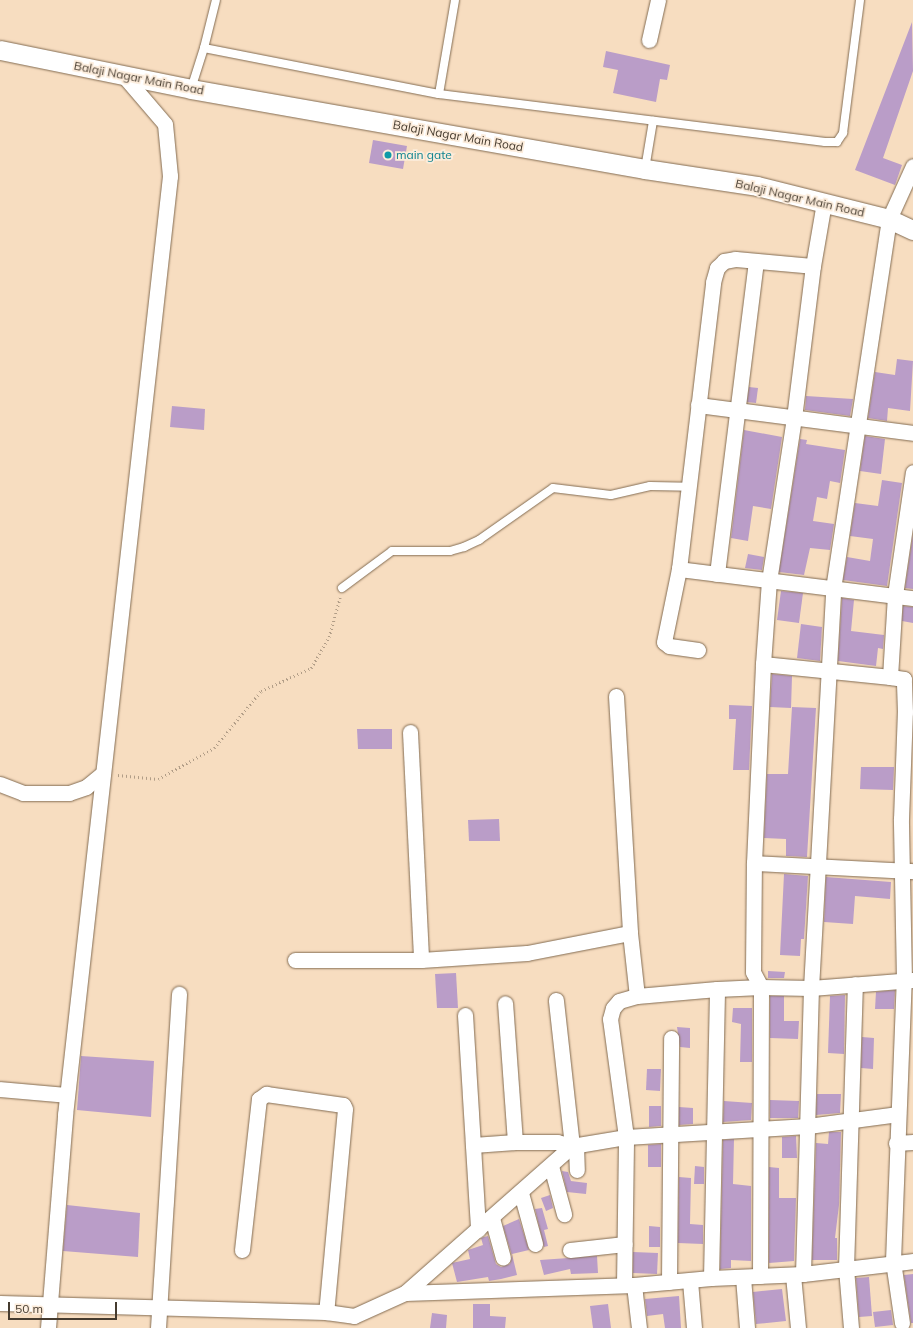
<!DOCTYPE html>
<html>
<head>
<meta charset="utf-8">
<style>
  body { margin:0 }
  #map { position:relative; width:913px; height:1328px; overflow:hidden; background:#f7ddc0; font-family:Mulish,sans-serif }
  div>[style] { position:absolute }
  .building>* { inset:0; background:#ba9dc8 }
  .path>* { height:2.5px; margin-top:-1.25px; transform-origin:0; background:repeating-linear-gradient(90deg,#b19d87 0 1px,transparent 0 4px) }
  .roads { filter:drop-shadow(0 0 1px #836c52) drop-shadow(0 0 1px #836c52) }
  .service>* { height:8px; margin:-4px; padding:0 4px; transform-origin:4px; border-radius:4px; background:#fff }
  .minor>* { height:15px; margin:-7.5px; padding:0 7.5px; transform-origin:7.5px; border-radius:7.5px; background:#fff }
  .tertiary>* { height:19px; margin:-9.5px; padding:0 9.5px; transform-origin:9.5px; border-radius:9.5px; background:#fff }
  .dots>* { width:11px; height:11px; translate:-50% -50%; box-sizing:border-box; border:2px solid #fcecdb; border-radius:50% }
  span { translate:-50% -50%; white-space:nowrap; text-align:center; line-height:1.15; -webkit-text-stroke:3.5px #fcecdb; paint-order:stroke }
  .street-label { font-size:12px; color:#453b2f }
  .culture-label { font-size:12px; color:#0d838f }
  .left { translate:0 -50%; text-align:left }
  .scale { position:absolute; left:8px; top:1302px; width:109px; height:18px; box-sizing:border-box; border:2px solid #453b2f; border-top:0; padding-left:5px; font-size:12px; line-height:14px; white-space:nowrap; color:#453b2f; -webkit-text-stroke:3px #fcecdb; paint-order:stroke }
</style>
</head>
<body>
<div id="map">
  <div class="building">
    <div style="clip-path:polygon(912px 22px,913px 71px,883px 158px,902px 165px,895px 185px,855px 170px)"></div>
    <div style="clip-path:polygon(606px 51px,670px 65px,667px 80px,660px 79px,656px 102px,613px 93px,618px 70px,603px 67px)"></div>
    <div style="clip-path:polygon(373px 140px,407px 146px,403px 169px,369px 163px)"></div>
    <div style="clip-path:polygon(897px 359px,913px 361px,910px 411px,888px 408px,887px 421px,868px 418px,875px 372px,895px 375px)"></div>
    <div style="clip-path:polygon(749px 387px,758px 388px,756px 403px,747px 402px)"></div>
    <div style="clip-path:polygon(806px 396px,853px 399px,850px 416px,805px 410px)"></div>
    <div style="clip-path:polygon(172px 406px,205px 409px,204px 430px,170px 427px)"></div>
    <div style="clip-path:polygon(744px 430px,782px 437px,771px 509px,753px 506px,748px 541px,731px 538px)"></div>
    <div style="clip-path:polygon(865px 436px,885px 439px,881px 474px,860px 471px)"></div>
    <div style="clip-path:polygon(800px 439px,807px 440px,806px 444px,845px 450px,840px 483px,830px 481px,827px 499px,817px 497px,813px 521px,834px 524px,830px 550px,810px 548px,804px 575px,779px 572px)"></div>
    <div style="clip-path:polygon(882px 480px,902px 483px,887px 586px,843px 580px,847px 557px,870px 561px,873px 539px,850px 536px,855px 503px,878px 506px)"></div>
    <div style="clip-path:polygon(913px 534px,913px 589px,905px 588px)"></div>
    <div style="clip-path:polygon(748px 554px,764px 557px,762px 570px,745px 568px)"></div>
    <div style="clip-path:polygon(781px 591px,803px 593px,799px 623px,777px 620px)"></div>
    <div style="clip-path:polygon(842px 598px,854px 600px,851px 631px,884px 635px,883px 649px,878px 648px,876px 666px,838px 661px)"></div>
    <div style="clip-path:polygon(903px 606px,913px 607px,913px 623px,902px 621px)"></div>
    <div style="clip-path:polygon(801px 624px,822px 627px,820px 661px,797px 658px)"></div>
    <div style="clip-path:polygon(772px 674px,792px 676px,791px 708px,770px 707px)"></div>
    <div style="clip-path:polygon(729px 705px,752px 706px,749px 770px,733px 770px,736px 719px,729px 719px)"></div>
    <div style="clip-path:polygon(792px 707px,816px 708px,807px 857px,786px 856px,786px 839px,764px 838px,767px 774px,788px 774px)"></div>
    <div style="clip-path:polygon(357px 729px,392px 729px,392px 749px,358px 749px)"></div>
    <div style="clip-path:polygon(861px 767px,894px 767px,893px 790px,860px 789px)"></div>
    <div style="clip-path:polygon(499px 819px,500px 841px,469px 841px,468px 820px)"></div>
    <div style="clip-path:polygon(784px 874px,808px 876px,804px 939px,801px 939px,800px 956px,780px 955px)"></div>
    <div style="clip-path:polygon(826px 877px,891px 882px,890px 899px,855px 896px,853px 924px,824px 922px)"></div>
    <div style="clip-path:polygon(768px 971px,785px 972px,784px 978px,768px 978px)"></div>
    <div style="clip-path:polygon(456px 973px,458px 1008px,437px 1008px,435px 974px)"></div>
    <div style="clip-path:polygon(895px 990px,894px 1009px,875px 1009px,876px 992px)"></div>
    <div style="clip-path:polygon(845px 995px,844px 1054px,828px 1053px,830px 996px)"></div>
    <div style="clip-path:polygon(770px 996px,784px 996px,784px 1021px,799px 1021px,798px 1039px,770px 1038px)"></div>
    <div style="clip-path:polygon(733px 1008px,752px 1008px,752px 1062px,740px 1062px,741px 1024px,732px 1022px)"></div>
    <div style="clip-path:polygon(677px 1027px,690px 1028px,690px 1048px,680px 1047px)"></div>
    <div style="clip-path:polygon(862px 1037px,874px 1038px,873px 1069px,861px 1068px)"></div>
    <div style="clip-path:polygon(81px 1056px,154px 1061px,151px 1117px,77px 1110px)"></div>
    <div style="clip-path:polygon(647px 1069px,661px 1069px,660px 1091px,646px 1090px)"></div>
    <div style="clip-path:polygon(817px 1094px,841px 1094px,840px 1113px,816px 1115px)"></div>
    <div style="clip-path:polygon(770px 1100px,799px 1101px,798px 1118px,770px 1118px)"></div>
    <div style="clip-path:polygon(724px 1101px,752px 1103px,751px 1120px,723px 1122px)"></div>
    <div style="clip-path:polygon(649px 1106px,661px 1106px,661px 1126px,649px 1127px)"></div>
    <div style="clip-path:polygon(679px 1107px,693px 1108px,693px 1124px,679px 1125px)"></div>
    <div style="clip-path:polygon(829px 1132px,841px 1132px,839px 1205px,835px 1238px,837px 1238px,837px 1260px,812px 1260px,816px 1143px,828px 1144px)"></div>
    <div style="clip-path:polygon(796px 1136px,797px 1158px,782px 1158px,782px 1137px)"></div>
    <div style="clip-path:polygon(734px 1139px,733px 1184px,751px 1186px,751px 1261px,731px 1260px,731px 1268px,720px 1269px,723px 1140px)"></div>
    <div style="clip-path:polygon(661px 1144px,661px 1167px,648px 1167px,648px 1145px)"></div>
    <div style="clip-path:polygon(695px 1166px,704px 1167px,704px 1184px,694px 1184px)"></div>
    <div style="clip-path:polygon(769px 1167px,779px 1168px,779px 1198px,796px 1198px,794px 1261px,769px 1263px)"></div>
    <div style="clip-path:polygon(562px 1171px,568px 1172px,571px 1181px,587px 1183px,586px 1194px,567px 1192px)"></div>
    <div style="clip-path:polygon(679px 1177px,691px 1178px,690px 1224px,703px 1225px,703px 1244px,678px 1243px)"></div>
    <div style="clip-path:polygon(550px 1195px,553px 1208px,546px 1211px,541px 1198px)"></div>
    <div style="clip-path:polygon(67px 1205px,140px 1213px,138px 1257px,63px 1251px)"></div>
    <div style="clip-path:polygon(542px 1208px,548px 1229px,544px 1230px,548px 1246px,544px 1247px,535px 1209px)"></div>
    <div style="clip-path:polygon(519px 1219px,529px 1250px,512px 1254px,517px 1275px,501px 1279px,489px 1281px,488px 1277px,457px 1282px,452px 1263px,470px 1259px,468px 1250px,483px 1245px,481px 1238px,484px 1237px,488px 1236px,496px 1264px,501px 1267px,510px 1264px,512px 1256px,503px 1226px)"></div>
    <div style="clip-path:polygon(649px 1226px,660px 1227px,660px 1247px,649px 1247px)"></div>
    <div style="clip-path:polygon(633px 1252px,658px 1253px,657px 1274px,633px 1273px)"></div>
    <div style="clip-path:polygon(597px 1256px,598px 1273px,571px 1274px,570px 1269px,544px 1275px,540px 1260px)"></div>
    <div style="clip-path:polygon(913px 1274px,913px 1323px,911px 1323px,904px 1275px)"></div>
    <div style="clip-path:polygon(869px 1277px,872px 1316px,859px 1317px,856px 1278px)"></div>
    <div style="clip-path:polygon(782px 1289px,786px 1321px,756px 1324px,753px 1292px)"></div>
    <div style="clip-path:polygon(679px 1296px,681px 1328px,665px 1328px,663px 1314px,647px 1316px,645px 1299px)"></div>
    <div style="clip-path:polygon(473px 1304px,490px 1304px,490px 1316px,506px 1317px,505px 1328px,473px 1328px)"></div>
    <div style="clip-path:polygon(608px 1304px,611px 1328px,593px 1328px,590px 1306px)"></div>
    <div style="clip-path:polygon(891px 1310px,893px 1325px,875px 1327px,873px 1312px)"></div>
    <div style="clip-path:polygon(432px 1313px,447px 1315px,446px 1328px,430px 1328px)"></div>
  </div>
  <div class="path">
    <div style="left:118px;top:775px;width:40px;rotate:5.7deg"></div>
    <div style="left:158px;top:779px;width:64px;rotate:-29deg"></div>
    <div style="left:214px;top:748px;width:74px;rotate:-50.5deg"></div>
    <div style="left:261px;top:691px;width:55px;rotate:-24.7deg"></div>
    <div style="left:311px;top:668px;width:36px;rotate:-60deg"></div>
    <div style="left:329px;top:637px;width:41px;rotate:-74.6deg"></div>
  </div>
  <div class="roads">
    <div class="service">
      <div style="left:204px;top:48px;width:49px;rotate:-76deg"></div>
      <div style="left:191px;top:89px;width:43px;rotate:-72.4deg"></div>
      <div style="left:204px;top:48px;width:239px;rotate:11.1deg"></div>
      <div style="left:439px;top:94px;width:389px;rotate:7.1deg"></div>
      <div style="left:825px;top:142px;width:12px"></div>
      <div style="left:837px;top:142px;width:11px;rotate:-56deg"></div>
      <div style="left:843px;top:133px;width:134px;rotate:-82.7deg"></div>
      <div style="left:439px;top:94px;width:95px;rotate:-80.3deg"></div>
      <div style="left:645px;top:169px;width:49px;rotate:-80.5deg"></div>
      <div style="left:342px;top:588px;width:62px;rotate:-36.5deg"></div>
      <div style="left:392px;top:551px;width:58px"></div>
      <div style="left:450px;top:551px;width:15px;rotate:-16deg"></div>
      <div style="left:464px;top:547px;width:17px;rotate:-25deg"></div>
      <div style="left:479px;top:540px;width:90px;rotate:-35.1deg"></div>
      <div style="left:553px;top:488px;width:58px;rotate:6.9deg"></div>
      <div style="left:611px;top:495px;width:40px;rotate:-13deg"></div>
      <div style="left:650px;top:486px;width:39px;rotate:1deg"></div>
    </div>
    <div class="minor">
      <div style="left:649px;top:40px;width:41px;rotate:-77.3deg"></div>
      <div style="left:698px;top:405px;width:217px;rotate:7.4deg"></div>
      <div style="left:679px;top:569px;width:236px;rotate:7.1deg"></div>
      <div style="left:717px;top:574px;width:315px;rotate:-82.9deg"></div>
      <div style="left:698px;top:650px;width:29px;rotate:-172deg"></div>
      <div style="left:669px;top:646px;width:6px;rotate:-141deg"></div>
      <div style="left:664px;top:642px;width:75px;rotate:-78.4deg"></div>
      <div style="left:679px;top:569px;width:289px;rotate:-83.2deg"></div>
      <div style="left:713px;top:282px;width:15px;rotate:-74deg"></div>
      <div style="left:717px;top:268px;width:10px;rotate:-45deg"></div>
      <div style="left:724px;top:261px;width:11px;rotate:-10deg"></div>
      <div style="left:735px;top:259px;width:78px;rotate:5.1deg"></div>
      <div style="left:763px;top:664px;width:128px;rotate:5.8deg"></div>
      <div style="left:616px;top:696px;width:237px;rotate:86.6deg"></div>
      <div style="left:630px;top:933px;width:63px;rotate:83.7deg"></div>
      <div style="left:410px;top:732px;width:228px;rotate:87.2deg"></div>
      <div style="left:0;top:784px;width:25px;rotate:21deg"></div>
      <div style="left:23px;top:793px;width:46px"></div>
      <div style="left:69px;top:793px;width:18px;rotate:-19deg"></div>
      <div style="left:86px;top:787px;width:22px;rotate:-39deg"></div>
      <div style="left:754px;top:863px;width:159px;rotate:2.9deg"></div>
      <div style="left:295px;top:960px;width:126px"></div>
      <div style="left:421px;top:960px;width:106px;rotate:-3.8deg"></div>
      <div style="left:527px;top:953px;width:105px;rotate:-11deg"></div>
      <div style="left:465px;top:1015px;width:215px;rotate:86.5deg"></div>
      <div style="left:0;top:1089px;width:67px;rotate:5.1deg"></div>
      <div style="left:515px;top:1142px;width:42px"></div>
      <div style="left:557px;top:1142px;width:16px;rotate:15deg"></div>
      <div style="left:572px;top:1146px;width:147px;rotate:-96.3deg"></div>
      <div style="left:896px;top:1143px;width:17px;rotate:-3deg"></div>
      <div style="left:473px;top:1145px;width:42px;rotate:-4.1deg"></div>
      <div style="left:515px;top:1142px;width:139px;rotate:-94.1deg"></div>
      <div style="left:576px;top:1146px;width:24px;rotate:88deg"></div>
      <div style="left:551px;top:1166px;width:50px;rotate:74.8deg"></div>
      <div style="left:521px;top:1193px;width:53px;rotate:74.6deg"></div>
      <div style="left:492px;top:1218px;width:41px;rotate:74.6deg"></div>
      <div style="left:242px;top:1250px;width:152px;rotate:-83.6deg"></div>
      <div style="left:259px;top:1099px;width:9px;rotate:-36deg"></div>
      <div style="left:266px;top:1094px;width:78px;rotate:8.1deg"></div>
      <div style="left:343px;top:1105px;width:4px;rotate:63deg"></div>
      <div style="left:345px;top:1109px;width:204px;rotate:95.3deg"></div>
      <div style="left:570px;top:1250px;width:55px;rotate:-6.2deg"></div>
      <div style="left:803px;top:1274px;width:286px;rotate:-88.4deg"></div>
      <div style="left:811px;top:988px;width:400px;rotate:-86.8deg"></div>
      <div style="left:833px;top:589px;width:374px;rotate:-81.4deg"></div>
      <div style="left:889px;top:219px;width:58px;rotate:-65.6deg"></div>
      <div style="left:793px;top:1275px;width:53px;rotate:84.6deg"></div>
      <div style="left:760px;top:1276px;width:289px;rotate:-89.8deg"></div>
      <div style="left:761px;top:987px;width:17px;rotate:-118deg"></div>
      <div style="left:753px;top:972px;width:109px;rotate:-89.5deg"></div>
      <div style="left:754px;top:863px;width:199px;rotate:-87.4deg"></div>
      <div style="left:763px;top:664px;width:83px;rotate:-85.9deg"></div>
      <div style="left:769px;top:581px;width:165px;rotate:-81.3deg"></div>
      <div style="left:794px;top:418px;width:153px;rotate:-82.9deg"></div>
      <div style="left:813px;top:266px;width:65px;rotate:-80.2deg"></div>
      <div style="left:743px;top:1277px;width:51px;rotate:85.5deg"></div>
      <div style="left:711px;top:1278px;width:289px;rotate:-88.8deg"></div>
      <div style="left:690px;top:1281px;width:47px;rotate:85.1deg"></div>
      <div style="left:669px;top:1282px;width:244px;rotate:-89.5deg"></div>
      <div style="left:624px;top:1285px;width:148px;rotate:-89.2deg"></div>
      <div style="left:626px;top:1137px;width:119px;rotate:-97.7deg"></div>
      <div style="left:610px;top:1019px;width:11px;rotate:-75deg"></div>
      <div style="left:613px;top:1008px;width:9px;rotate:-49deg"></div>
      <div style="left:619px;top:1001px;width:19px;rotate:-16deg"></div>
      <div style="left:637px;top:996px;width:80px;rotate:-5deg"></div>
      <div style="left:717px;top:989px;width:44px;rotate:-2.6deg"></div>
      <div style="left:761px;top:987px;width:50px;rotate:1.1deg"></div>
      <div style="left:811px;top:988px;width:102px;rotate:-4.5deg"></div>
      <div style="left:634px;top:1285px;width:43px;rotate:83.4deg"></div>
      <div style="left:405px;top:1293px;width:229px;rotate:-2deg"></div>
      <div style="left:634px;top:1285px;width:77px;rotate:-5.2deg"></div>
      <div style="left:711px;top:1278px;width:92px;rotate:-2.5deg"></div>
      <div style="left:803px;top:1274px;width:111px;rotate:-6.7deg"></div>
      <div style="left:0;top:1303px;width:326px;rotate:1.6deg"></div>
      <div style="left:326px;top:1312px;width:28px;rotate:8deg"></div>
      <div style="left:354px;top:1316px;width:56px;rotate:-24.3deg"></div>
      <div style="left:405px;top:1293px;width:222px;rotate:-41.4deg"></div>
      <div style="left:572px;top:1146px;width:55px;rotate:-9.5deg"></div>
      <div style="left:626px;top:1137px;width:182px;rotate:-3.5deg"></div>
      <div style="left:808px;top:1126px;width:91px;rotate:-7.6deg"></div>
      <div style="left:902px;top:1323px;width:63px;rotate:-98.3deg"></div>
      <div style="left:893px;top:1261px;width:281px;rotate:-87.8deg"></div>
      <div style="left:904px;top:980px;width:161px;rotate:-91.1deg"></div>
      <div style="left:901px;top:819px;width:107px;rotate:-87.9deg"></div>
      <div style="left:905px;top:712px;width:33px;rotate:-92deg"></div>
      <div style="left:904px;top:679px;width:14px;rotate:-172deg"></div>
      <div style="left:890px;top:677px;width:82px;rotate:-86.5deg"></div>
      <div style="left:895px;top:595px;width:124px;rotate:-81.7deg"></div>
      <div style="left:48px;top:1328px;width:214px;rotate:-85.4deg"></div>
      <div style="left:65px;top:1115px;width:945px;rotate:-83.62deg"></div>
      <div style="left:170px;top:176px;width:52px;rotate:-95.5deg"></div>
      <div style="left:165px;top:124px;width:63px;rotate:-130.5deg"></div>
      <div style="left:158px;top:1328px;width:335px;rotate:-86.4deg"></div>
      <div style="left:851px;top:1328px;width:60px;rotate:-94.8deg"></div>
      <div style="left:846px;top:1268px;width:284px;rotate:-88.2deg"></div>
    </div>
    <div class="tertiary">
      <div style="left:0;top:50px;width:195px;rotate:11.5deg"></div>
      <div style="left:191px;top:89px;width:461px;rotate:10deg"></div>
      <div style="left:645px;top:169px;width:113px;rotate:8.6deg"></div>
      <div style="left:757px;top:186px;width:136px;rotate:14deg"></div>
      <div style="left:889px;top:219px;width:26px;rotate:25deg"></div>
    </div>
  </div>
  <div class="dots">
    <div style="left:388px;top:155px;background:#0f9aa8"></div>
  </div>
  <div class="street-label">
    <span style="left:139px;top:78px;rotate:11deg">Balaji Nagar Main Road</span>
    <span style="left:458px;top:136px;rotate:10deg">Balaji Nagar Main Road</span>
    <span style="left:800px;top:198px;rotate:13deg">Balaji Nagar Main Road</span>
  </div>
  <div class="culture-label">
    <span class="left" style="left:396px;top:155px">main gate</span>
  </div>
  <div class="scale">50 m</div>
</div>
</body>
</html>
